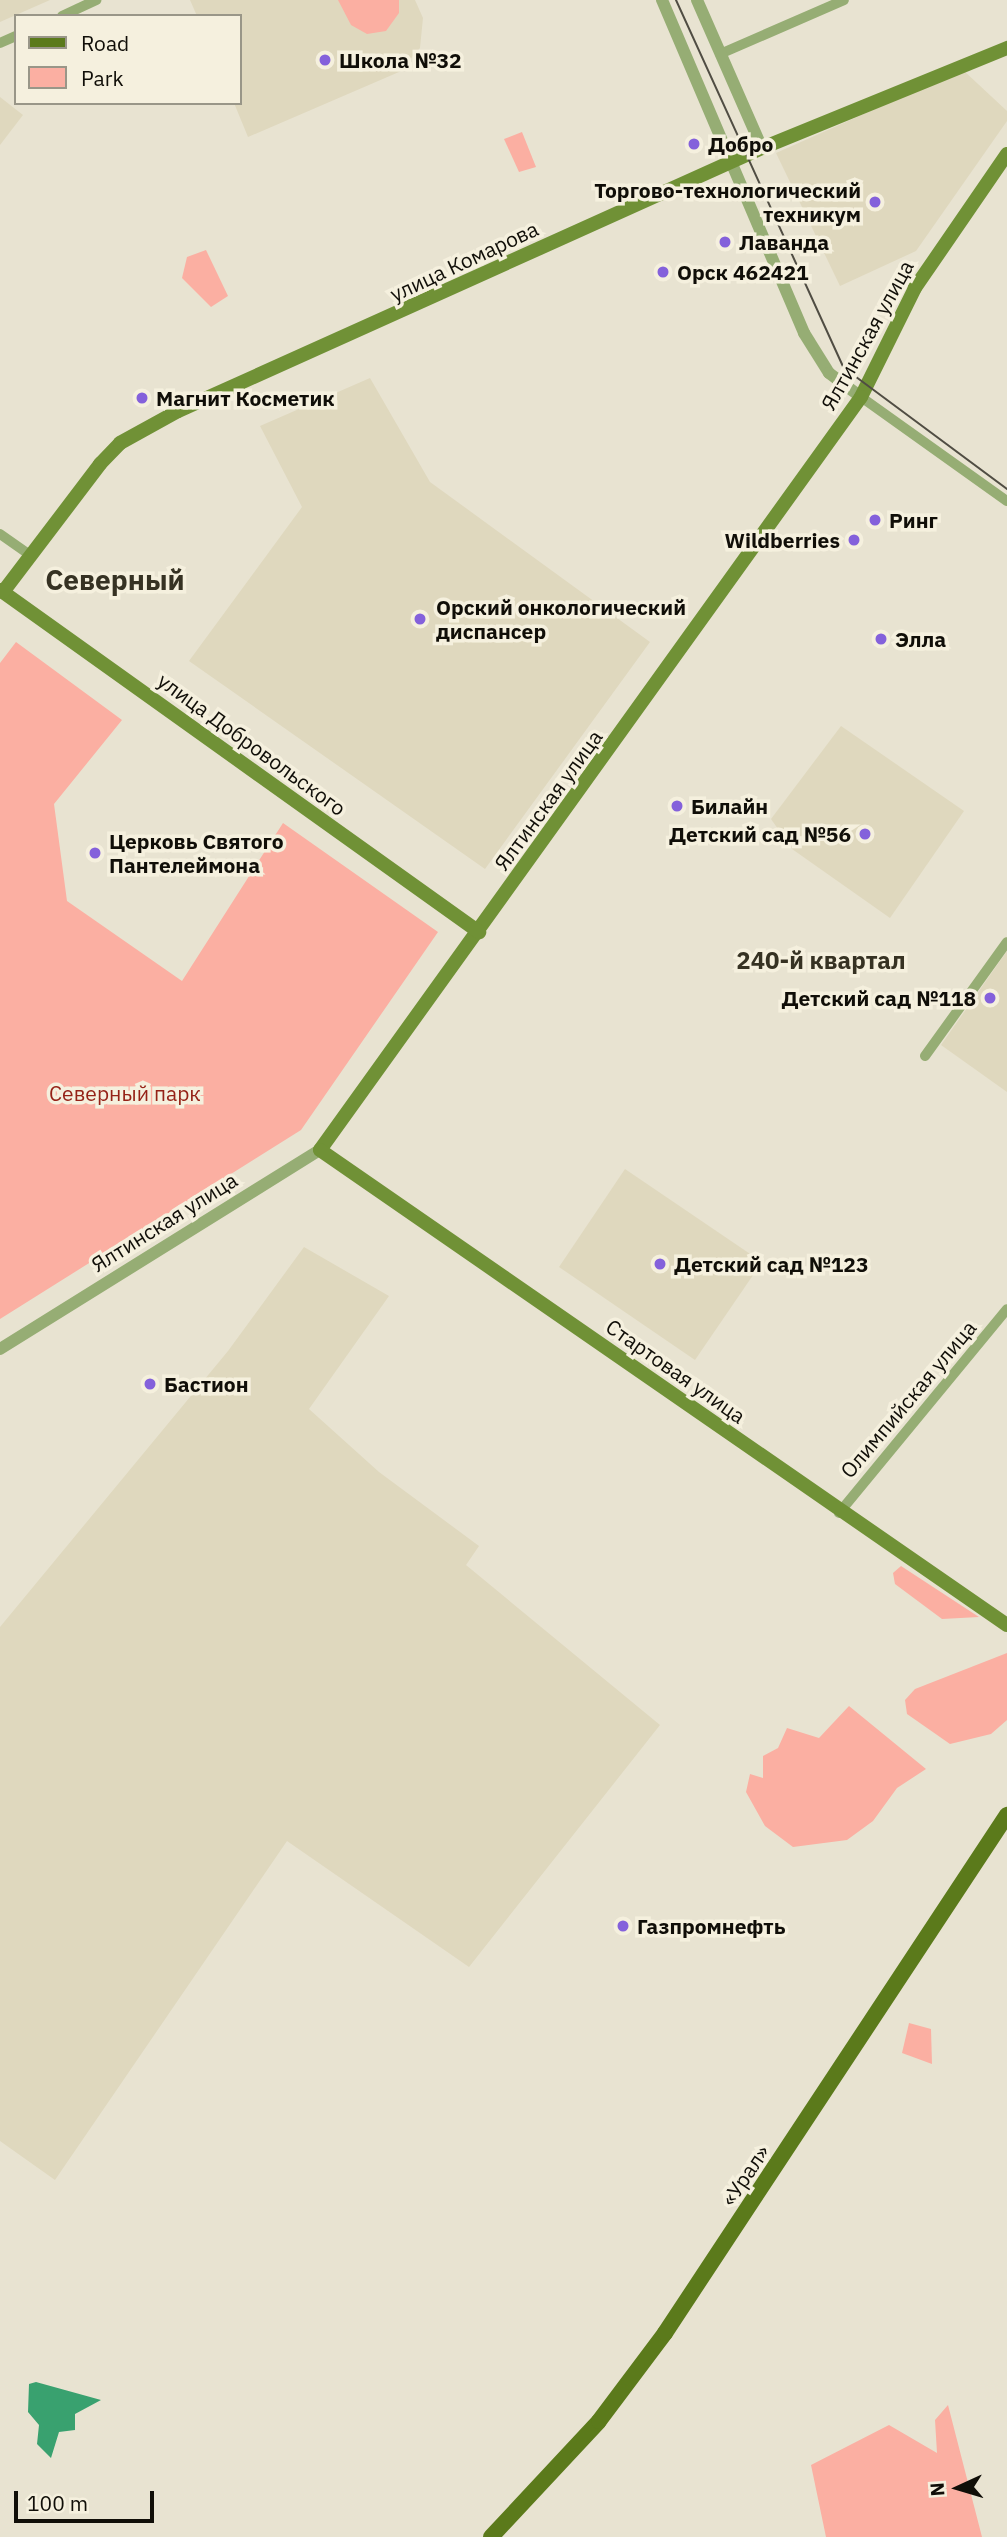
<!DOCTYPE html>
<html>
<head>
<meta charset="utf-8">
<style>
  body { margin:0 }
  #map { position:relative; width:1007px; height:2537px; overflow:hidden; background:#e8e3d1; font-family:"IBM Plex Sans",sans-serif }
  div>[style] { position:absolute }
  .built>* { inset:0; background:#dfd8be }
  .green>* { inset:0; background:#fbafa2 }
  .water>* { inset:0; background:#39a16f }
  .minor>* { height:10px; margin:-5px; padding:0 5px; transform-origin:5px; border-radius:5px; background:#96ad74 }
  .tertiary>* { height:12px; margin:-6px; padding:0 6px; transform-origin:6px; border-radius:6px; background:#96ad74 }
  .secondary>* { height:14px; margin:-7px; padding:0 7px; transform-origin:7px; border-radius:7px; background:#709136 }
  .primary>* { height:16px; margin:-8px; padding:0 8px; transform-origin:8px; border-radius:8px; background:#5b7a1b }
  .tram>* { height:2px; margin:-1px; padding:0 1px; transform-origin:1px; border-radius:1px; background:#504d43 }
  .dots>* { width:19px; height:19px; translate:-50% -50%; box-sizing:border-box; border:4px solid #f5f0de; border-radius:50% }
  span { translate:-50% -50%; white-space:nowrap; text-align:center; line-height:1.15; -webkit-text-stroke:7px #f5f0de; paint-order:stroke }
  .poi-label { font-size:21px; color:#100e08; font-weight:700 }
  .left { translate:0 -50%; text-align:left }
  .right { translate:-100% -50%; text-align:right }
  .street-label { font-size:21px; color:#100e08 }
  .park-label { font-size:21px; color:#952217 }
  .quarter-label { font-size:24px; color:#363223; font-weight:700 }
  .district-label { font-size:28px; color:#363223; font-weight:700 }
  .legend { position:absolute; left:14px; top:14px; width:228px; height:91px; box-sizing:border-box; background:#f5f0de; border:2px solid #999688; margin:0; padding:9px 12px; list-style:none; font-size:21px; color:#100e08 }
  .legend li { display:flex; align-items:center; gap:14px; height:35px }
  .legend b { width:35px; border:2px solid #999688 }
  .north { position:absolute; left:923px; top:2453px; width:70px; height:70px; -webkit-text-stroke:5px #f5f0de; paint-order:stroke; rotate:266deg; font-size:19px; font-weight:700; line-height:28px; text-align:center; color:#100e08 }
  .north::after { content:''; display:block; margin:auto; width:24px; height:32px; background:#100e08; clip-path:polygon(50% 0,100% 100%,50% 72%,0 100%) }
  .scale { position:absolute; left:14px; top:2491px; width:140px; height:32px; box-sizing:border-box; border:4px solid #100e08; border-top:0; padding-left:9px; font-size:21px; line-height:24px; white-space:nowrap; color:#100e08; -webkit-text-stroke:5px #f5f0de; paint-order:stroke }
</style>
</head>
<body>
<div id="map">
  <div class="built">
    <div style="clip-path:polygon(0 0,50px 0,0 22px)"></div>
    <div style="clip-path:polygon(190px 0,415px 0,423px 18px,420px 48px,399px 72px,248px 137px,234px 103px,240px 103px,240px 16px,197px 16px)"></div>
    <div style="clip-path:polygon(963px 70px,1007px 111px,1007px 121px,916px 251px,840px 286px,776px 153px)"></div>
    <div style="clip-path:polygon(0 97px,23px 115px,0 145px)"></div>
    <div style="clip-path:polygon(370px 378px,430px 482px,650px 642px,485px 869px,189px 661px,302px 507px,260px 426px)"></div>
    <div style="clip-path:polygon(841px 726px,964px 811px,890px 918px,792px 849px,771px 819px)"></div>
    <div style="clip-path:polygon(1007px 951px,1007px 1092px,941px 1045px)"></div>
    <div style="clip-path:polygon(625px 1169px,762px 1262px,695px 1360px,559px 1267px)"></div>
    <div style="clip-path:polygon(304px 1247px,389px 1296px,309px 1409px,379px 1472px,479px 1546px,466px 1565px,660px 1725px,469px 1967px,287px 1841px,55px 2180px,0 2141px,0 1627px,228px 1351px)"></div>
  </div>
  <div class="green">
    <div style="clip-path:polygon(338px 0,399px 0,399px 13px,386px 31px,367px 34px,351px 25px)"></div>
    <div style="clip-path:polygon(522px 132px,536px 167px,519px 172px,504px 139px)"></div>
    <div style="clip-path:polygon(206px 250px,228px 296px,211px 307px,182px 278px,187px 257px)"></div>
    <div style="clip-path:polygon(16px 642px,122px 720px,54px 804px,67px 901px,182px 981px,283px 823px,438px 932px,301px 1130px,0 1319px,0 663px)"></div>
    <div style="clip-path:polygon(901px 1566px,979px 1617px,942px 1619px,895px 1584px,893px 1573px)"></div>
    <div style="clip-path:polygon(1007px 1653px,1007px 1720px,991px 1734px,950px 1744px,907px 1714px,905px 1700px,915px 1689px)"></div>
    <div style="clip-path:polygon(849px 1706px,926px 1769px,897px 1788px,873px 1821px,847px 1840px,793px 1847px,765px 1826px,746px 1792px,750px 1774px,763px 1778px,763px 1756px,778px 1748px,787px 1728px,819px 1738px)"></div>
    <div style="clip-path:polygon(909px 2023px,931px 2029px,932px 2064px,902px 2053px)"></div>
    <div style="clip-path:polygon(948px 2405px,982px 2537px,826px 2537px,811px 2465px,889px 2425px,937px 2453px,935px 2420px)"></div>
  </div>
  <div class="water">
    <div style="clip-path:polygon(36px 2382px,101px 2400px,75px 2414px,75px 2430px,59px 2432px,51px 2458px,37px 2444px,39px 2425px,28px 2412px,29px 2384px)"></div>
  </div>
  <div class="minor">
    <div style="left:62px;top:16px;width:38px;rotate:-25deg"></div>
    <div style="left:0;top:43px;width:17px;rotate:-24deg"></div>
    <div style="left:720px;top:54px;width:135px;rotate:-23.5deg"></div>
    <div style="left:861px;top:397px;width:179px;rotate:35.5deg"></div>
    <div style="left:0;top:534px;width:37px;rotate:35deg"></div>
    <div style="left:925px;top:1056px;width:140px;rotate:-54.3deg"></div>
    <div style="left:839px;top:1513px;width:264px;rotate:-50.5deg"></div>
  </div>
  <div class="tertiary">
    <div style="left:662px;top:0;width:362px;rotate:66.9deg"></div>
    <div style="left:804px;top:333px;width:47px;rotate:58deg"></div>
    <div style="left:829px;top:373px;width:40px;rotate:37deg"></div>
    <div style="left:697px;top:0;width:162px;rotate:66.3deg"></div>
    <div style="left:0;top:1349px;width:377px;rotate:-31.9deg"></div>
  </div>
  <div class="secondary">
    <div style="left:1007px;top:154px;width:163px;rotate:124.5deg"></div>
    <div style="left:915px;top:288px;width:122px;rotate:116.4deg"></div>
    <div style="left:861px;top:397px;width:927px;rotate:125.7deg"></div>
    <div style="left:320px;top:1150px;width:835px;rotate:34.66deg"></div>
    <div style="left:0;top:590px;width:589px;rotate:35.53deg"></div>
    <div style="left:3px;top:592px;width:161px;rotate:-52.8deg"></div>
    <div style="left:100px;top:464px;width:29px;rotate:-46deg"></div>
    <div style="left:120px;top:443px;width:66px;rotate:-28.9deg"></div>
    <div style="left:178px;top:411px;width:640px;rotate:-24.24deg"></div>
    <div style="left:762px;top:148px;width:265px;rotate:-22.2deg"></div>
  </div>
  <div class="primary">
    <div style="left:491px;top:2537px;width:158px;rotate:-47deg"></div>
    <div style="left:599px;top:2421px;width:110px;rotate:-53.1deg"></div>
    <div style="left:665px;top:2333px;width:621px;rotate:-56.57deg"></div>
  </div>
  <div class="tram">
    <div style="left:676px;top:0;width:405px;rotate:65.5deg"></div>
    <div style="left:844px;top:368px;width:203px;rotate:36.6deg"></div>
  </div>
  <div class="dots">
    <div style="left:325px;top:60px;background:#8461db"></div>
    <div style="left:694px;top:144px;background:#8461db"></div>
    <div style="left:875px;top:202px;background:#8461db"></div>
    <div style="left:725px;top:242px;background:#8461db"></div>
    <div style="left:663px;top:272px;background:#8461db"></div>
    <div style="left:142px;top:398px;background:#8461db"></div>
    <div style="left:875px;top:520px;background:#8461db"></div>
    <div style="left:854px;top:540px;background:#8461db"></div>
    <div style="left:420px;top:619px;background:#8461db"></div>
    <div style="left:881px;top:639px;background:#8461db"></div>
    <div style="left:677px;top:806px;background:#8461db"></div>
    <div style="left:865px;top:834px;background:#8461db"></div>
    <div style="left:95px;top:853px;background:#8461db"></div>
    <div style="left:990px;top:998px;background:#8461db"></div>
    <div style="left:660px;top:1264px;background:#8461db"></div>
    <div style="left:150px;top:1384px;background:#8461db"></div>
    <div style="left:623px;top:1926px;background:#8461db"></div>
  </div>
  <div class="poi-label">
    <span class="left" style="left:339px;top:60px">Школа №32</span>
    <span class="left" style="left:708px;top:144px">Добро</span>
    <span class="right" style="left:861px;top:202px">Торгово-технологический<br>техникум</span>
    <span class="left" style="left:739px;top:242px">Лаванда</span>
    <span class="left" style="left:677px;top:272px">Орск 462421</span>
    <span class="left" style="left:156px;top:398px">Магнит Косметик</span>
    <span class="left" style="left:889px;top:520px">Ринг</span>
    <span class="right" style="left:840px;top:540px">Wildberries</span>
    <span class="left" style="left:436px;top:619px">Орский онкологический<br>диспансер</span>
    <span class="left" style="left:895px;top:639px">Элла</span>
    <span class="left" style="left:691px;top:806px">Билайн</span>
    <span class="right" style="left:851px;top:834px">Детский сад №56</span>
    <span class="left" style="left:109px;top:853px">Церковь Святого<br>Пантелеймона</span>
    <span class="right" style="left:976px;top:998px">Детский сад №118</span>
    <span class="left" style="left:674px;top:1264px">Детский сад №123</span>
    <span class="left" style="left:164px;top:1384px">Бастион</span>
    <span class="left" style="left:637px;top:1926px">Газпромнефть</span>
  </div>
  <div class="street-label">
    <span style="left:464px;top:261px;rotate:-25deg">улица Комарова</span>
    <span style="left:867px;top:335px;rotate:-61deg">Ялтинская улица</span>
    <span style="left:252px;top:744px;rotate:36deg">улица Добровольского</span>
    <span style="left:548px;top:800px;rotate:-54deg">Ялтинская улица</span>
    <span style="left:164px;top:1222px;rotate:-32deg">Ялтинская улица</span>
    <span style="left:676px;top:1371px;rotate:35deg">Стартовая улица</span>
    <span style="left:908px;top:1399px;rotate:-50deg">Олимпийская улица</span>
    <span style="left:745px;top:2175px;rotate:-56deg">«Урал»</span>
  </div>
  <div class="park-label">
    <span style="left:125px;top:1093px">Северный парк</span>
  </div>
  <div class="quarter-label">
    <span style="left:821px;top:961px">240-й квартал</span>
  </div>
  <div class="district-label">
    <span style="left:115px;top:580px">Северный</span>
  </div>
  <ul class="legend">
  <li><b style="height:9px;background:#5b7a1b"></b>Road</li>
  <li><b style="height:19px;background:#fbafa2"></b>Park</li>
  </ul>
  <div class="north">N</div>
  <div class="scale">100 m</div>
</div>
</body>
</html>
